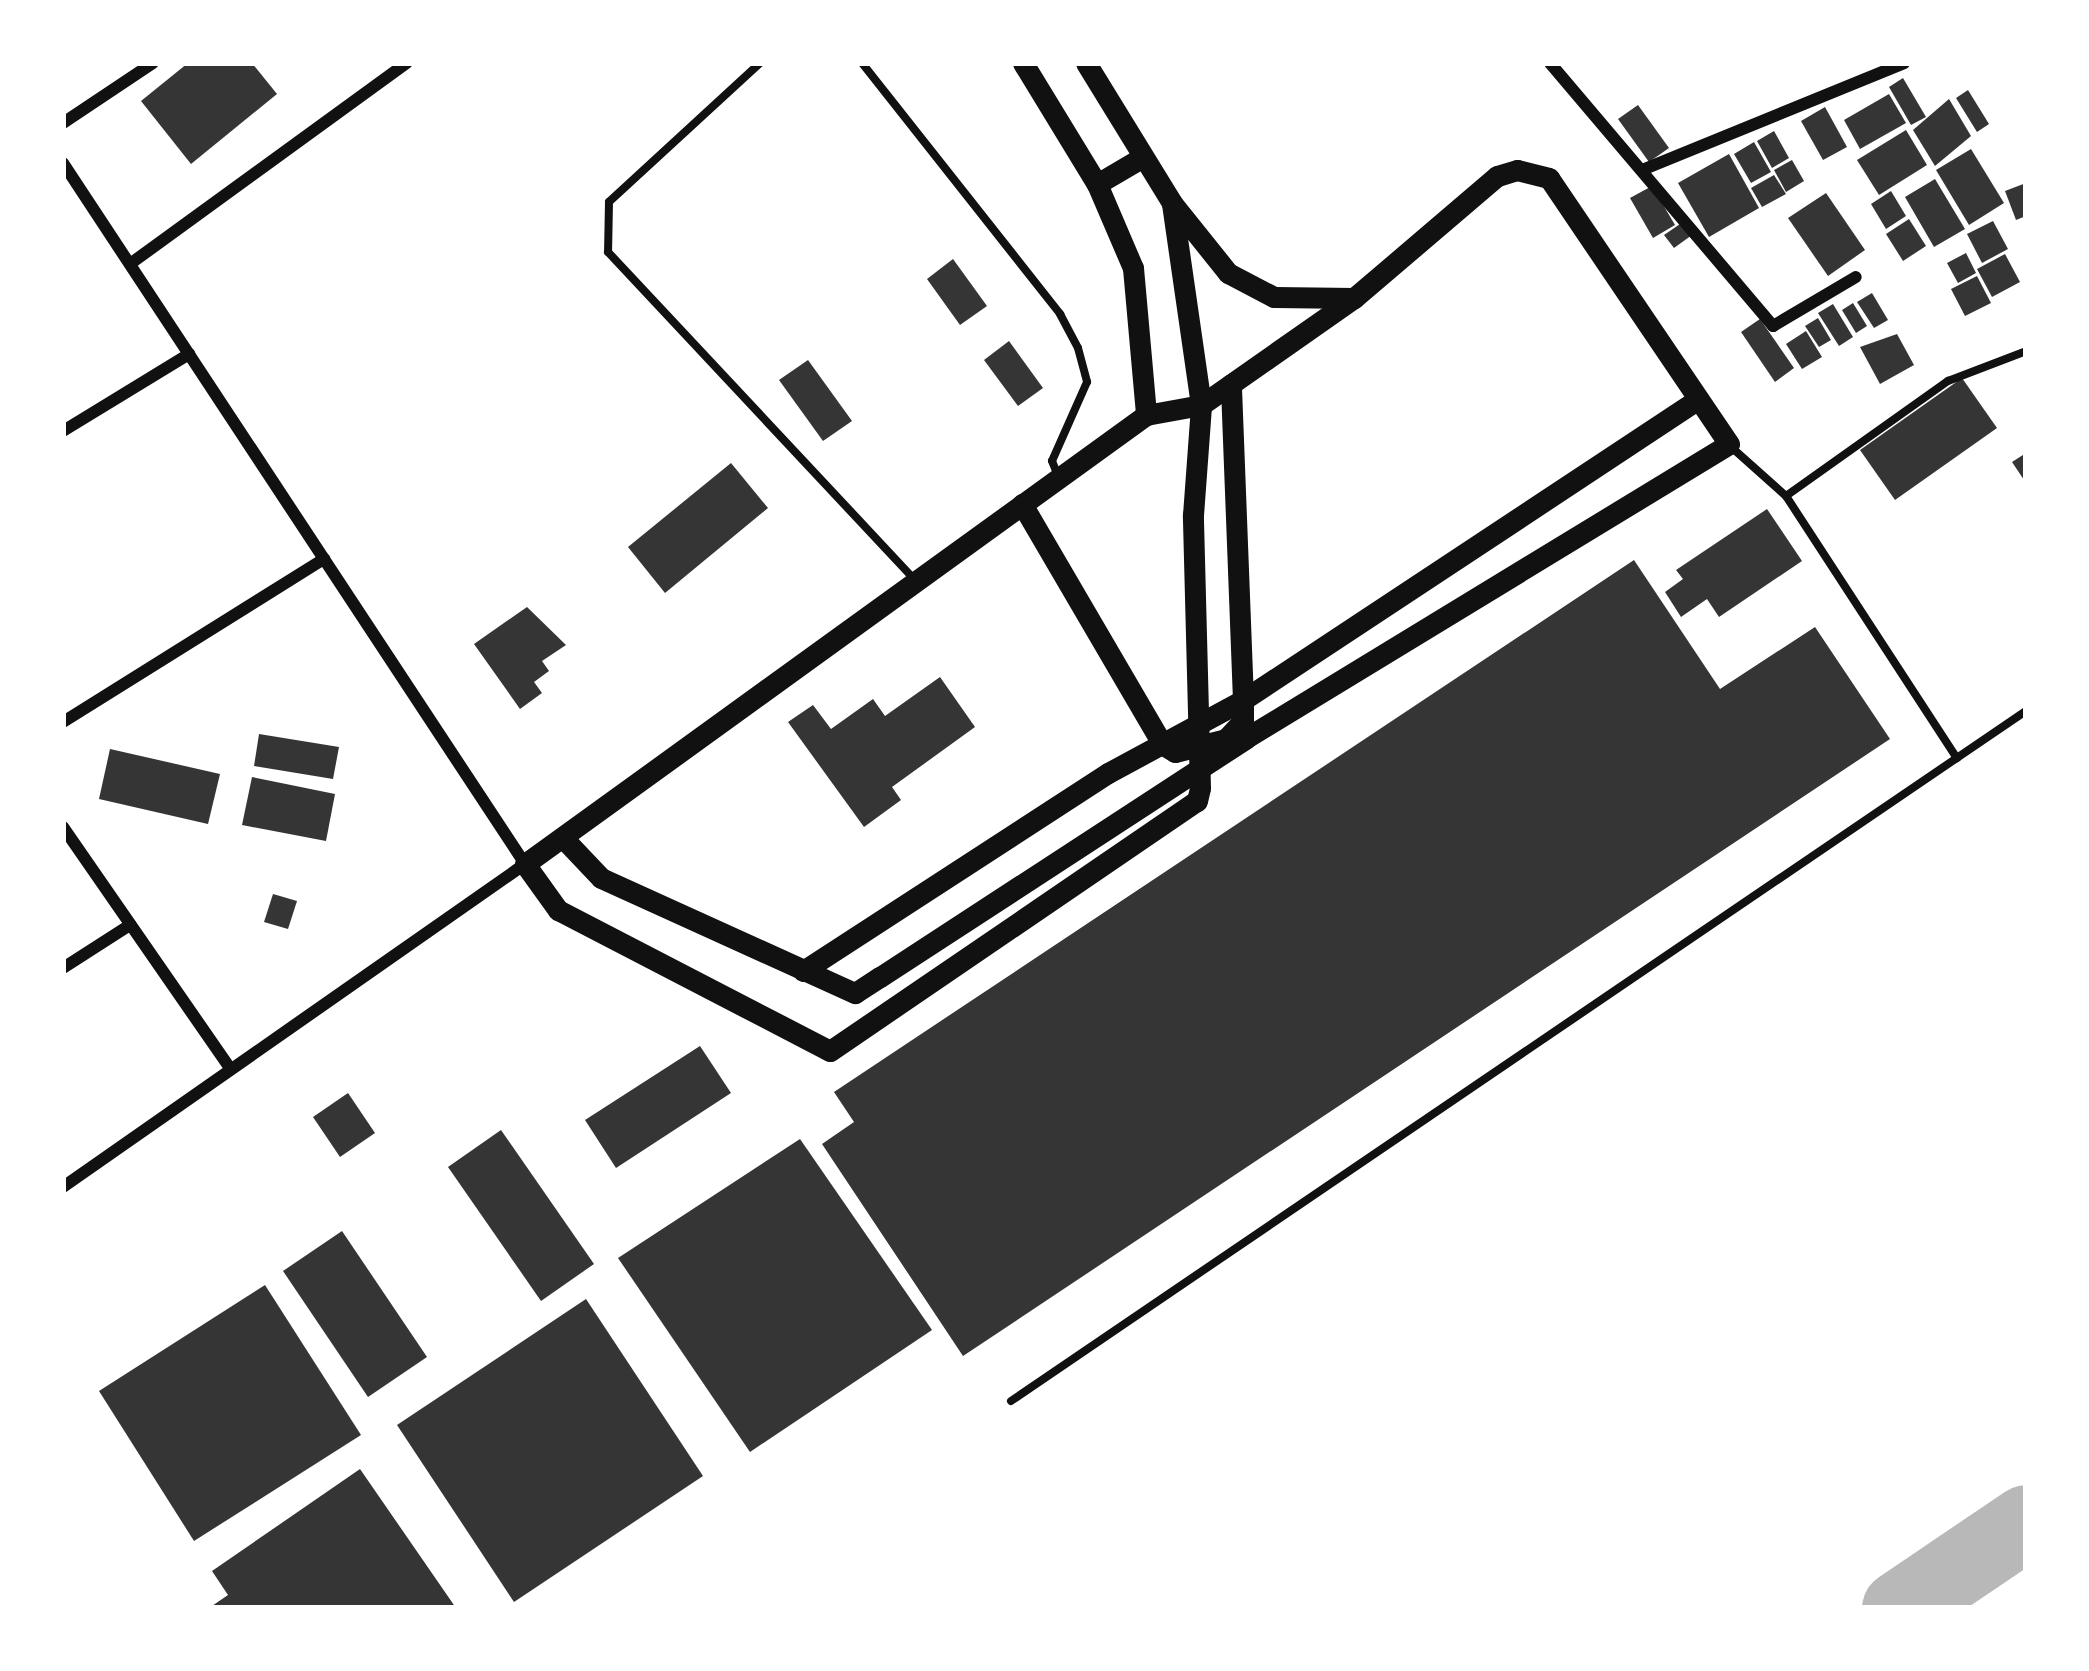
<!DOCTYPE html>
<html>
<head>
<meta charset="utf-8">
<style>
  body { margin:0 }
  #map { position:relative; width:2089px; height:1671px; overflow:hidden; background:#fff; font-family:Inter,sans-serif }
  div>[style] { position:absolute }
  .taxiway>* { height:75px; margin:-37.5px; padding:0 37.5px; transform-origin:37.5px; border-radius:37.5px; background:#b8b8b8 }
  .building>* { inset:0; background:#353535 }
  .service>* { height:8px; margin:-4px; padding:0 4px; transform-origin:4px; border-radius:4px; background:#111 }
  .minor>* { height:12px; margin:-6px; padding:0 6px; transform-origin:6px; border-radius:6px; background:#111 }
  .tertiary>* { height:21px; margin:-10.5px; padding:0 10.5px; transform-origin:10.5px; border-radius:10.5px; background:#111 }
  span { translate:-50% -50%; white-space:nowrap; text-align:center; line-height:1.15; -webkit-text-stroke:10px #fff; paint-order:stroke }
  .frame { position:absolute; inset:0; border:66px solid #fff; pointer-events:none }
</style>
</head>
<body>
<div id="map">
  <div class="taxiway">
    <div style="left:1899px;top:1608px;width:153px;rotate:-34.1deg"></div>
  </div>
  <div class="building">
    <div style="clip-path:polygon(188px 63px,252px 63px,277px 94px,191px 164px,141px 101px)"></div>
    <div style="clip-path:polygon(1903px 78px,1926px 117px,1911px 125px,1889px 87px)"></div>
    <div style="clip-path:polygon(1968px 90px,1989px 124px,1977px 132px,1956px 98px)"></div>
    <div style="clip-path:polygon(1889px 94px,1906px 123px,1860px 149px,1844px 120px)"></div>
    <div style="clip-path:polygon(1949px 99px,1971px 136px,1935px 166px,1913px 130px)"></div>
    <div style="clip-path:polygon(1638px 105px,1669px 148px,1649px 162px,1618px 119px)"></div>
    <div style="clip-path:polygon(1825px 107px,1847px 147px,1823px 160px,1801px 121px)"></div>
    <div style="clip-path:polygon(1906px 130px,1927px 165px,1879px 195px,1857px 160px)"></div>
    <div style="clip-path:polygon(1774px 131px,1789px 158px,1772px 168px,1757px 141px)"></div>
    <div style="clip-path:polygon(1754px 142px,1771px 172px,1751px 183px,1734px 154px)"></div>
    <div style="clip-path:polygon(1971px 149px,2004px 203px,1969px 225px,1936px 170px)"></div>
    <div style="clip-path:polygon(1729px 154px,1759px 208px,1709px 237px,1678px 183px)"></div>
    <div style="clip-path:polygon(1792px 160px,1804px 181px,1786px 192px,1774px 170px)"></div>
    <div style="clip-path:polygon(1774px 175px,1786px 194px,1762px 207px,1751px 188px)"></div>
    <div style="clip-path:polygon(1935px 179px,1965px 229px,1934px 247px,1905px 197px)"></div>
    <div style="clip-path:polygon(2026px 183px,2026px 216px,2016px 220px,2005px 191px)"></div>
    <div style="clip-path:polygon(1652px 186px,1675px 225px,1653px 238px,1630px 198px)"></div>
    <div style="clip-path:polygon(1891px 191px,1906px 216px,1886px 229px,1871px 204px)"></div>
    <div style="clip-path:polygon(1826px 193px,1865px 250px,1828px 276px,1788px 218px)"></div>
    <div style="clip-path:polygon(1909px 219px,1926px 246px,1903px 261px,1886px 234px)"></div>
    <div style="clip-path:polygon(1993px 221px,2008px 249px,1982px 263px,1967px 234px)"></div>
    <div style="clip-path:polygon(1683px 222px,1692px 235px,1674px 248px,1664px 235px)"></div>
    <div style="clip-path:polygon(1966px 253px,1976px 273px,1958px 283px,1947px 263px)"></div>
    <div style="clip-path:polygon(2005px 254px,2020px 282px,1992px 297px,1977px 269px)"></div>
    <div style="clip-path:polygon(953px 259px,987px 306px,960px 325px,927px 279px)"></div>
    <div style="clip-path:polygon(1977px 276px,1991px 303px,1965px 316px,1951px 289px)"></div>
    <div style="clip-path:polygon(1872px 293px,1888px 320px,1874px 328px,1857px 302px)"></div>
    <div style="clip-path:polygon(1853px 303px,1867px 326px,1856px 333px,1842px 310px)"></div>
    <div style="clip-path:polygon(1833px 304px,1853px 337px,1839px 346px,1818px 313px)"></div>
    <div style="clip-path:polygon(1818px 318px,1831px 340px,1819px 347px,1805px 326px)"></div>
    <div style="clip-path:polygon(1760px 319px,1794px 368px,1775px 382px,1741px 332px)"></div>
    <div style="clip-path:polygon(1806px 331px,1822px 357px,1802px 369px,1786px 344px)"></div>
    <div style="clip-path:polygon(1897px 334px,1914px 365px,1880px 384px,1860px 347px)"></div>
    <div style="clip-path:polygon(1009px 341px,1043px 388px,1018px 406px,984px 360px)"></div>
    <div style="clip-path:polygon(808px 360px,852px 421px,823px 441px,779px 380px)"></div>
    <div style="clip-path:polygon(1962px 378px,1997px 428px,1895px 500px,1860px 450px)"></div>
    <div style="clip-path:polygon(2026px 453px,2026px 483px,2012px 462px)"></div>
    <div style="clip-path:polygon(731px 463px,768px 508px,665px 593px,628px 547px)"></div>
    <div style="clip-path:polygon(1767px 509px,1802px 561px,1719px 617px,1707px 599px,1681px 617px,1665px 592px,1683px 579px,1676px 570px)"></div>
    <div style="clip-path:polygon(1634px 560px,1720px 689px,1815px 627px,1890px 739px,963px 1356px,822px 1144px,854px 1122px,834px 1092px)"></div>
    <div style="clip-path:polygon(527px 607px,566px 645px,542px 661px,549px 671px,534px 682px,542px 693px,520px 709px,474px 644px)"></div>
    <div style="clip-path:polygon(940px 677px,975px 727px,892px 787px,901px 800px,864px 827px,788px 722px,813px 705px,831px 729px,873px 699px,885px 716px)"></div>
    <div style="clip-path:polygon(259px 734px,339px 747px,333px 779px,254px 766px)"></div>
    <div style="clip-path:polygon(110px 749px,220px 774px,208px 824px,99px 799px)"></div>
    <div style="clip-path:polygon(252px 777px,335px 794px,326px 841px,242px 825px)"></div>
    <div style="clip-path:polygon(273px 894px,297px 901px,288px 929px,264px 922px)"></div>
    <div style="clip-path:polygon(700px 1046px,731px 1093px,616px 1168px,585px 1120px)"></div>
    <div style="clip-path:polygon(348px 1093px,375px 1133px,340px 1157px,313px 1117px)"></div>
    <div style="clip-path:polygon(501px 1130px,594px 1264px,541px 1301px,448px 1167px)"></div>
    <div style="clip-path:polygon(800px 1139px,932px 1330px,750px 1452px,618px 1258px)"></div>
    <div style="clip-path:polygon(342px 1231px,427px 1357px,368px 1397px,283px 1271px)"></div>
    <div style="clip-path:polygon(265px 1285px,361px 1435px,194px 1541px,99px 1391px)"></div>
    <div style="clip-path:polygon(586px 1299px,703px 1476px,514px 1602px,397px 1425px)"></div>
    <div style="clip-path:polygon(360px 1469px,456px 1608px,209px 1608px,228px 1595px,212px 1571px)"></div>
  </div>
  <div class="service">
    <div style="left:760px;top:63px;width:205px;rotate:137.4deg"></div>
    <div style="left:609px;top:202px;width:50px;rotate:91.1deg"></div>
    <div style="left:608px;top:252px;width:448px;rotate:46.9deg"></div>
    <div style="left:862px;top:63px;width:320px;rotate:51.7deg"></div>
    <div style="left:1060px;top:314px;width:38px;rotate:62deg"></div>
    <div style="left:1078px;top:348px;width:35px;rotate:75deg"></div>
    <div style="left:1087px;top:382px;width:86px;rotate:113.9deg"></div>
    <div style="left:1052px;top:461px;width:16px;rotate:68deg"></div>
    <div style="left:1730px;top:446px;width:75px;rotate:41.8deg"></div>
    <div style="left:1786px;top:496px;width:313px;rotate:56.9deg"></div>
    <div style="left:1786px;top:496px;width:199px;rotate:-35.4deg"></div>
    <div style="left:1948px;top:381px;width:84px;rotate:-21deg"></div>
    <div style="left:1011px;top:1401px;width:1227px;rotate:-34.21deg"></div>
  </div>
  <div class="minor">
    <div style="left:1550px;top:63px;width:345px;rotate:49.7deg"></div>
    <div style="left:1773px;top:326px;width:96px;rotate:-30.6deg"></div>
    <div style="left:63px;top:123px;width:108px;rotate:-33.7deg"></div>
    <div style="left:63px;top:163px;width:840px;rotate:56.61deg"></div>
    <div style="left:525px;top:864px;width:564px;rotate:145.04deg"></div>
    <div style="left:1642px;top:170px;width:283px;rotate:-22.2deg"></div>
    <div style="left:130px;top:264px;width:342px;rotate:-36deg"></div>
    <div style="left:63px;top:431px;width:148px;rotate:-31.4deg"></div>
    <div style="left:63px;top:722px;width:308px;rotate:-32deg"></div>
    <div style="left:63px;top:827px;width:293px;rotate:55.3deg"></div>
    <div style="left:63px;top:968px;width:80px;rotate:-32.7deg"></div>
  </div>
  <div class="tertiary">
    <div style="left:1023px;top:63px;width:142px;rotate:58.6deg"></div>
    <div style="left:1097px;top:184px;width:91px;rotate:66.8deg"></div>
    <div style="left:1133px;top:268px;width:148px;rotate:84.9deg"></div>
    <div style="left:1086px;top:63px;width:164px;rotate:58.4deg"></div>
    <div style="left:1172px;top:203px;width:90px;rotate:51.3deg"></div>
    <div style="left:1228px;top:273px;width:52px;rotate:27.6deg"></div>
    <div style="left:1274px;top:297px;width:80px;rotate:0.7deg"></div>
    <div style="left:1097px;top:184px;width:53px;rotate:-30.4deg"></div>
    <div style="left:1022px;top:504px;width:278px;rotate:59.7deg"></div>
    <div style="left:1162px;top:744px;width:15px;rotate:32deg"></div>
    <div style="left:1175px;top:752px;width:53px;rotate:-14.3deg"></div>
    <div style="left:1226px;top:739px;width:25px;rotate:-47deg"></div>
    <div style="left:1243px;top:721px;width:21px;rotate:-90deg"></div>
    <div style="left:1243px;top:700px;width:316px;rotate:-92.2deg"></div>
    <div style="left:565px;top:840px;width:52px;rotate:46.5deg"></div>
    <div style="left:601px;top:878px;width:279px;rotate:24.4deg"></div>
    <div style="left:855px;top:993px;width:30px;rotate:-33deg"></div>
    <div style="left:880px;top:977px;width:437px;rotate:-33.1deg"></div>
    <div style="left:1246px;top:738px;width:565px;rotate:-31.33deg"></div>
    <div style="left:1729px;top:444px;width:321px;rotate:-124.1deg"></div>
    <div style="left:1549px;top:178px;width:33px;rotate:-166deg"></div>
    <div style="left:1517px;top:170px;width:21px;rotate:163deg"></div>
    <div style="left:1497px;top:176px;width:188px;rotate:139.5deg"></div>
    <div style="left:1354px;top:298px;width:187px;rotate:145deg"></div>
    <div style="left:1201px;top:405px;width:56px;rotate:169.7deg"></div>
    <div style="left:1146px;top:415px;width:766px;rotate:144.13deg"></div>
    <div style="left:525px;top:864px;width:57px;rotate:54.3deg"></div>
    <div style="left:558px;top:910px;width:306px;rotate:27.4deg"></div>
    <div style="left:830px;top:1051px;width:444px;rotate:-34.3deg"></div>
    <div style="left:1197px;top:801px;width:13px;rotate:-77deg"></div>
    <div style="left:1200px;top:788px;width:273px;rotate:-91.5deg"></div>
    <div style="left:1193px;top:515px;width:110px;rotate:-85.8deg"></div>
    <div style="left:1201px;top:405px;width:204px;rotate:-98.2deg"></div>
    <div style="left:803px;top:971px;width:364px;rotate:-33deg"></div>
    <div style="left:1108px;top:773px;width:153px;rotate:-28.4deg"></div>
    <div style="left:1243px;top:700px;width:544px;rotate:-33.46deg"></div>
  </div>
  <div class="frame"></div>
</div>
</body>
</html>
